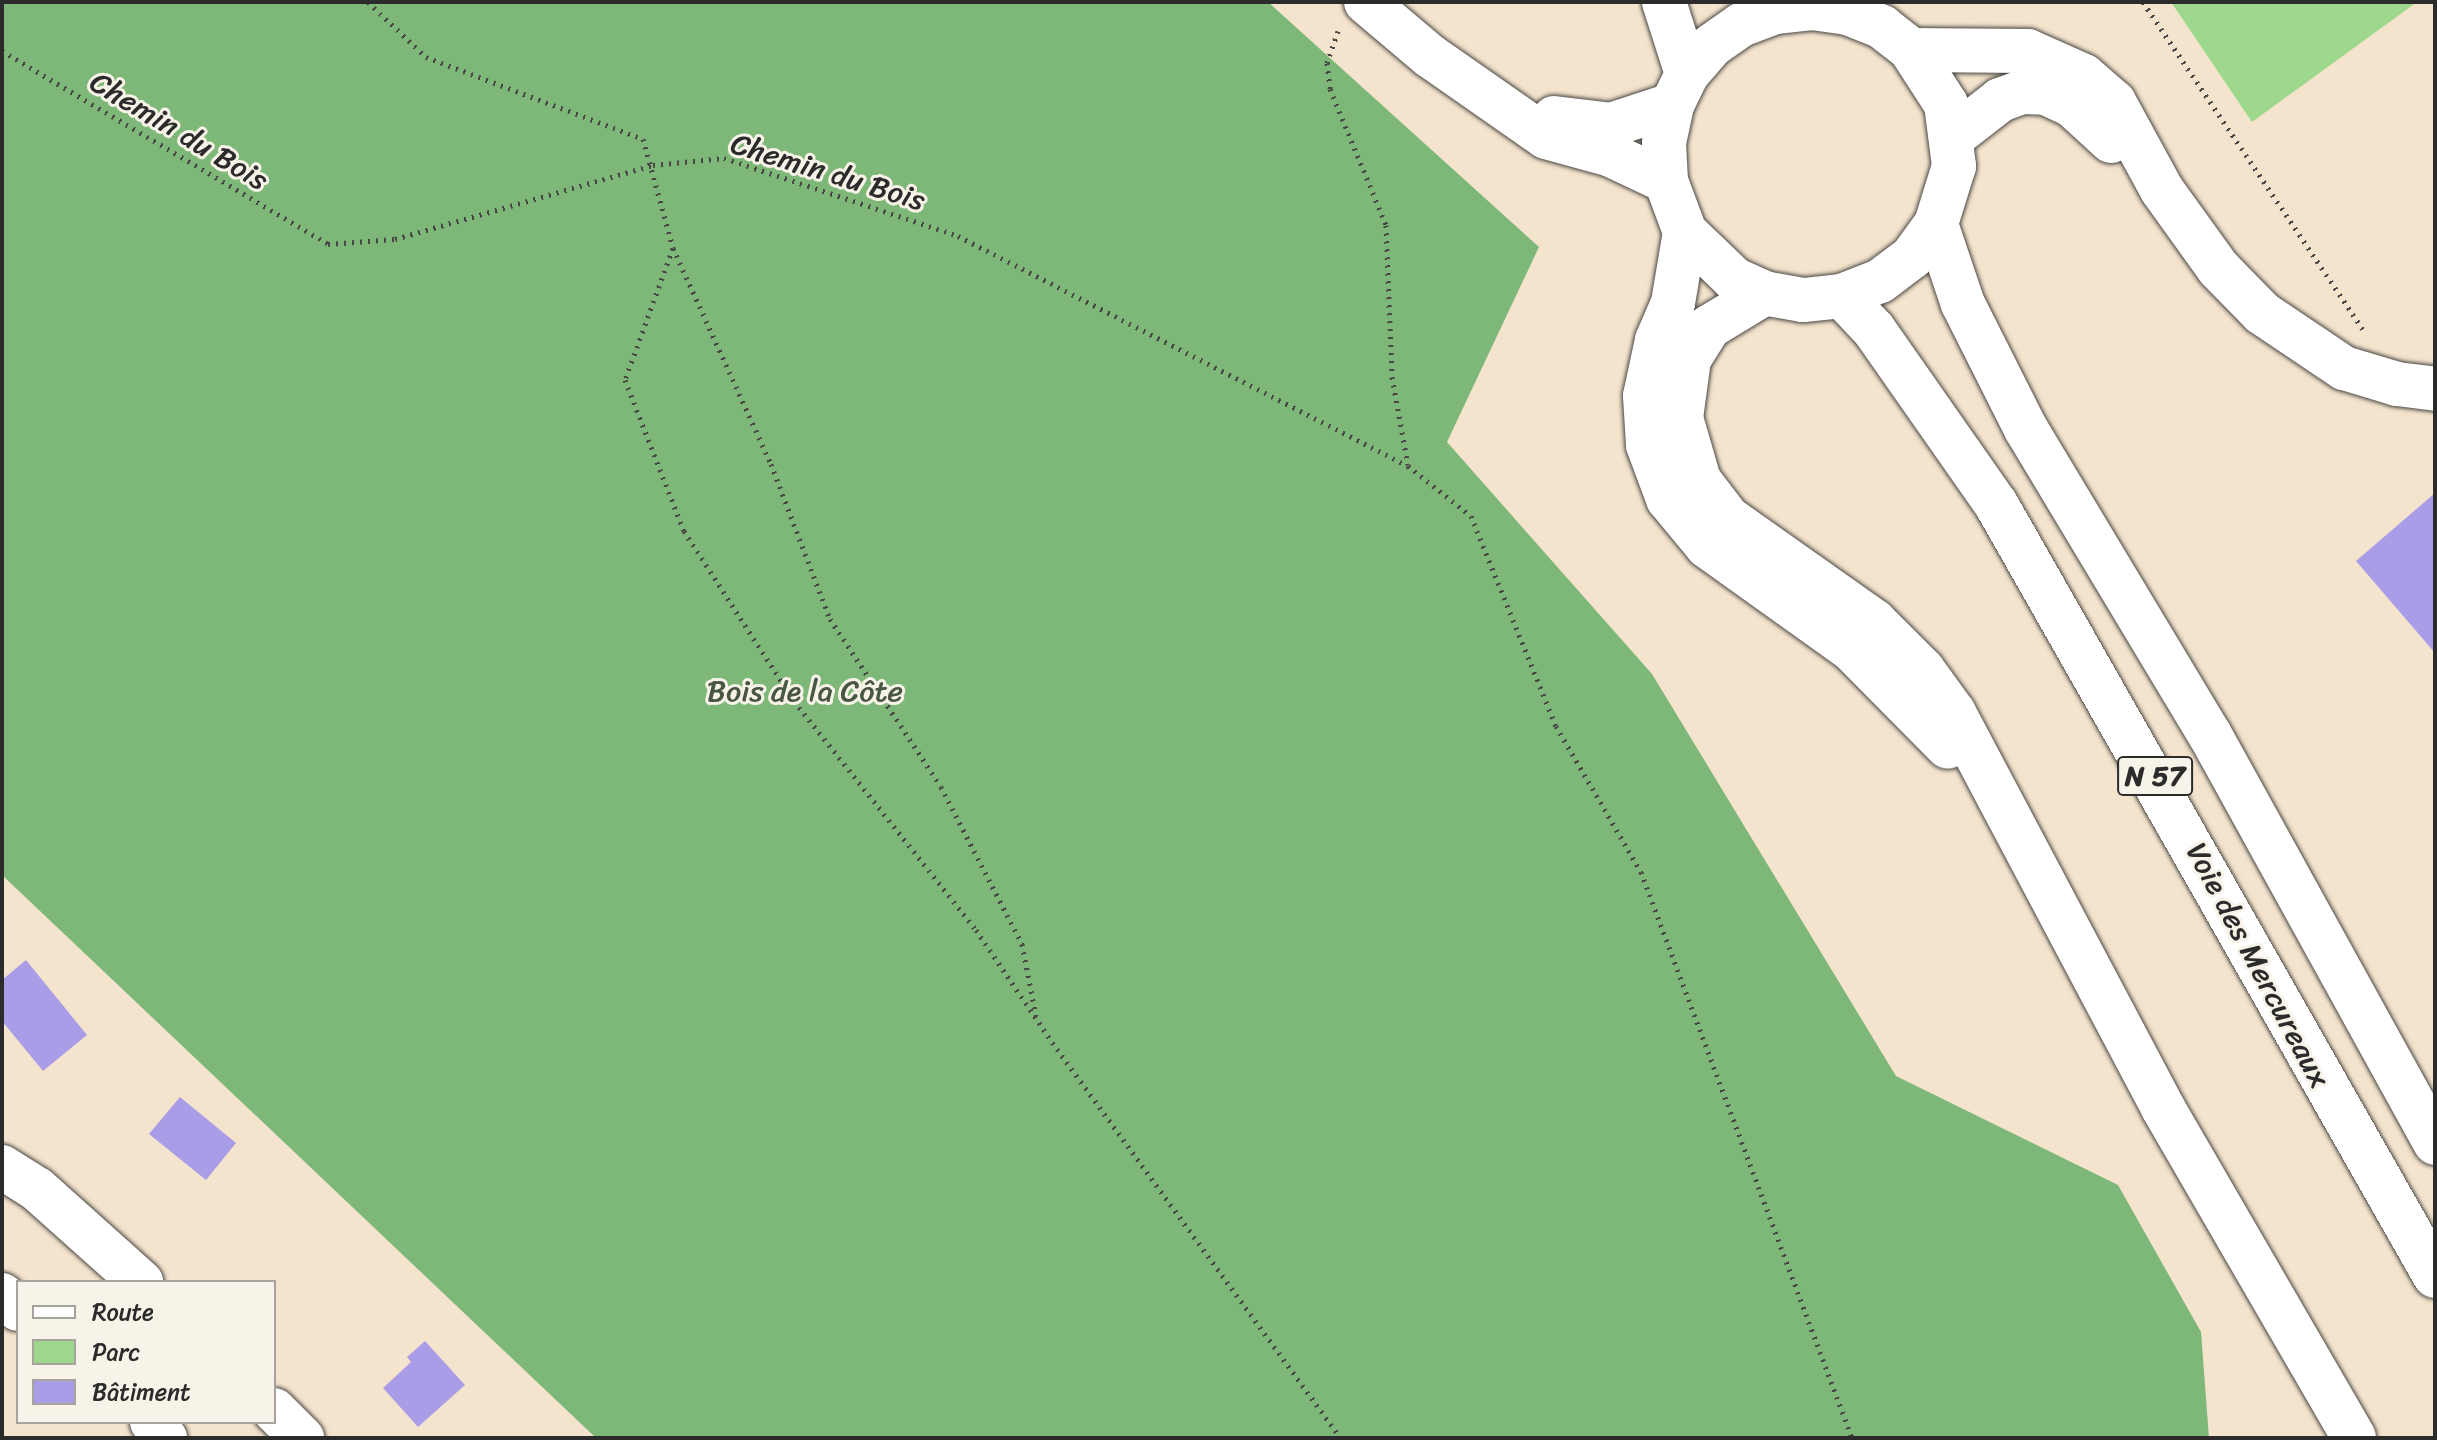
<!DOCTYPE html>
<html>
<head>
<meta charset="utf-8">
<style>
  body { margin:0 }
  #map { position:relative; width:2437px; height:1440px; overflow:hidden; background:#f5e4cd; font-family:Sriracha,sans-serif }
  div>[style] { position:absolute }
  .green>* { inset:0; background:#9dd88c }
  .forest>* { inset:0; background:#7eb878 }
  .building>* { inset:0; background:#a99de8 }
  .path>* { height:5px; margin-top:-2.5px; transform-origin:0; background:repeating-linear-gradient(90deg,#494743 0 2px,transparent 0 8px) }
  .roads { filter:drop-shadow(0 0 2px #494743) drop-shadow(0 0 2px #494743) }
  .minor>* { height:44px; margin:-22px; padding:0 22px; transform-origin:22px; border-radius:22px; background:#fff }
  .major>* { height:44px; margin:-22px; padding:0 22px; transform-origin:22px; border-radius:22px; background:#fff }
  .highway>* { height:44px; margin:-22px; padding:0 22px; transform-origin:22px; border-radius:22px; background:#fff }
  span { translate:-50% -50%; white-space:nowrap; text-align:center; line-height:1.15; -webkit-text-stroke:6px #f7f3e8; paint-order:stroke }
  .shield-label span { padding:2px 6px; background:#f7f3e8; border:2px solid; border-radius:6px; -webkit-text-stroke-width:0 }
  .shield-label { font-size:28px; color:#2b2b2b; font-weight:700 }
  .street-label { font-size:30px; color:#2b2b2b }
  .park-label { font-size:30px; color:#485643 }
  .frame { position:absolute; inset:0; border:4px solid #2b2b2b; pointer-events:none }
  .legend { position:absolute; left:16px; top:1280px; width:260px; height:144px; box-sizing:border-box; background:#f7f3e8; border:2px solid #a5a39c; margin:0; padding:10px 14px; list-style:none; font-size:24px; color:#2b2b2b }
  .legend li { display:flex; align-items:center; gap:16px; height:40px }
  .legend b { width:40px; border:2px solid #a5a39c }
</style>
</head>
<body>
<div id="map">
  <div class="green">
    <div style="clip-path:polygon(2171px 2px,2417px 2px,2252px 122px)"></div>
  </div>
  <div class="forest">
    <div style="clip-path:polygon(2px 2px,1268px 2px,1539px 247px,1447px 442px,1652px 674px,1896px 1076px,2118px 1185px,2201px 1332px,2209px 1438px,596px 1438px,2px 875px)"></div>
  </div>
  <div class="building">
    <div style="clip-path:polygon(2435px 493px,2435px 653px,2356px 561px)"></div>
    <div style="clip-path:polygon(26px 960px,87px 1035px,43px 1071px,2px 1021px,2px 980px)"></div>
    <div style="clip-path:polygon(180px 1097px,236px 1143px,206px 1180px,149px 1134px)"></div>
    <div style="clip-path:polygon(425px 1341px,465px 1385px,418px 1427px,383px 1388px,411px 1362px,407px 1357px)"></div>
  </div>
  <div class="path">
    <div style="left:368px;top:2px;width:80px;rotate:43.5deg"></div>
    <div style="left:426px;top:57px;width:232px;rotate:20.7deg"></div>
    <div style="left:643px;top:139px;width:113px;rotate:74.6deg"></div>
    <div style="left:673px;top:248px;width:140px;rotate:110deg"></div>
    <div style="left:625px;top:380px;width:162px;rotate:68.7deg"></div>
    <div style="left:684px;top:531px;width:202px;rotate:57.1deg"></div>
    <div style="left:794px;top:701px;width:293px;rotate:51.5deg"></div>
    <div style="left:976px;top:930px;width:144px;rotate:55.8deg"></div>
    <div style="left:1057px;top:1049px;width:482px;rotate:53.9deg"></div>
    <div style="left:2143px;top:2px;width:394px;rotate:56.1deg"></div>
    <div style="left:1338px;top:31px;width:34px;rotate:109deg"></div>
    <div style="left:1327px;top:63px;width:26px;rotate:83deg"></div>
    <div style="left:1330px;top:89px;width:147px;rotate:67.6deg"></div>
    <div style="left:1386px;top:225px;width:152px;rotate:87.7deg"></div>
    <div style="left:1392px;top:377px;width:89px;rotate:79.7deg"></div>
    <div style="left:2px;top:51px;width:379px;rotate:30.6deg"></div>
    <div style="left:328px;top:244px;width:67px;rotate:-4.3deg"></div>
    <div style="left:395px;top:239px;width:268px;rotate:-16deg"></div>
    <div style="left:653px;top:165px;width:71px;rotate:-5.6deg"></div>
    <div style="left:724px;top:158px;width:247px;rotate:18.4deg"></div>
    <div style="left:958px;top:236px;width:505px;rotate:27.07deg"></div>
    <div style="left:1408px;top:466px;width:80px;rotate:38.4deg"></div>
    <div style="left:1471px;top:516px;width:227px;rotate:68deg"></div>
    <div style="left:1556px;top:726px;width:169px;rotate:59.8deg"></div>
    <div style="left:1641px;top:872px;width:604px;rotate:69.55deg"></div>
    <div style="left:673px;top:248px;width:237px;rotate:65.6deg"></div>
    <div style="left:771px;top:464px;width:166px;rotate:69.2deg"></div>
    <div style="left:830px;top:619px;width:201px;rotate:56.5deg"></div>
    <div style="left:941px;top:787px;width:177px;rotate:62.7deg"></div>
    <div style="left:1022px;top:944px;width:73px;rotate:79deg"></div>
  </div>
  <div class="roads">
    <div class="minor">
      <div style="left:1366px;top:2px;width:84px;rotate:40.2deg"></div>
      <div style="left:1430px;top:56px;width:141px;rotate:34.9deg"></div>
      <div style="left:1546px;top:137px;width:67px;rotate:15.5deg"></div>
      <div style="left:1611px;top:155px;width:61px;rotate:25.3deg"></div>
      <div style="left:1911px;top:50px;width:117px;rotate:0.5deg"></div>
      <div style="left:2028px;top:51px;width:61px;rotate:24.1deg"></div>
      <div style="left:2084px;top:76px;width:40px;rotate:41deg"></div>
      <div style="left:2114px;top:102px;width:100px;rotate:61.4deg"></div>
      <div style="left:2162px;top:190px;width:96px;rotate:54.3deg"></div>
      <div style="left:2218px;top:268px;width:63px;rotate:45.6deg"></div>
      <div style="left:2262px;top:313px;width:99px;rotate:33.9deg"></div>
      <div style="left:2344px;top:368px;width:55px;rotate:16.8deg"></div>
      <div style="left:2397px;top:384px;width:38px;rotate:7deg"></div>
      <div style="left:1554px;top:118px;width:57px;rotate:7deg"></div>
      <div style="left:1611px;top:125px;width:64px;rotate:-18.2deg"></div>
      <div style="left:1954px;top:136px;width:58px;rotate:-38deg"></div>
      <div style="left:2000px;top:100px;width:23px;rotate:-20deg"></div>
      <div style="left:2022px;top:92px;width:24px;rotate:2deg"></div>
      <div style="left:2046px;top:93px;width:29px;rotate:25deg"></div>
      <div style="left:2072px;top:105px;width:53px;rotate:42.7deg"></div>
      <div style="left:2px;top:1167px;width:41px;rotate:32.2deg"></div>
      <div style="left:37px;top:1189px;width:140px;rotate:41.8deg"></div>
      <div style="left:2px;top:1295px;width:21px;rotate:41deg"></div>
      <div style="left:274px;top:1410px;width:40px;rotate:45deg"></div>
      <div style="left:152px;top:1422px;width:21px;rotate:51deg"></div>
    </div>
    <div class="major">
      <div style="left:1664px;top:2px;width:76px;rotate:72.3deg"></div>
      <div style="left:1759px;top:2px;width:19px;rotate:32deg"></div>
      <div style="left:1775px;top:12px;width:37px;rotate:-6deg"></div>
      <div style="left:1812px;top:8px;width:36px;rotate:8deg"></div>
      <div style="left:1848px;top:13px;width:37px;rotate:22deg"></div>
      <div style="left:1882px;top:27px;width:37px;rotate:38deg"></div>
      <div style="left:1911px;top:50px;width:64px;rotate:57.1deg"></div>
      <div style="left:1946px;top:104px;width:63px;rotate:82.6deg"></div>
      <div style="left:1954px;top:166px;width:61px;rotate:107.2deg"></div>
      <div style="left:1936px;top:224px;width:41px;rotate:126deg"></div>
      <div style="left:1912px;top:257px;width:40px;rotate:143deg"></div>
      <div style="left:1880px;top:281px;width:41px;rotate:158.5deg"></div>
      <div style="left:1842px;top:296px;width:39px;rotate:174deg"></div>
      <div style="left:1803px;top:300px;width:39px;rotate:-170deg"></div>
      <div style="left:1765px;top:293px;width:34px;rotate:-156deg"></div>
      <div style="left:1734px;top:279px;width:68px;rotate:-136.2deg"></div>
      <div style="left:1685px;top:232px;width:54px;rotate:-110.4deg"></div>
      <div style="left:1666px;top:181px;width:38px;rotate:-93deg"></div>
      <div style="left:1664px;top:143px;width:39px;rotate:-78deg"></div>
      <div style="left:1672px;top:105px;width:34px;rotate:-64deg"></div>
      <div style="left:1687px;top:74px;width:37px;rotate:-49deg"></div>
      <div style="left:1711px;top:46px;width:37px;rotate:-35deg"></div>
      <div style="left:1741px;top:25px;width:36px;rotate:-21deg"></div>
      <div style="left:1685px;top:232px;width:72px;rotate:99.6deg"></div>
      <div style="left:1673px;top:303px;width:40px;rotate:113.4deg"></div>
      <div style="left:1657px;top:340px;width:57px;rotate:102.1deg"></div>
      <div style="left:1645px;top:396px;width:49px;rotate:86.5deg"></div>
      <div style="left:1648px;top:445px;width:58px;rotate:69.7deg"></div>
      <div style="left:1668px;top:499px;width:61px;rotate:50.3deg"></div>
      <div style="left:1707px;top:546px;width:178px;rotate:35.6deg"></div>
      <div style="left:1852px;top:650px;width:136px;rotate:45.3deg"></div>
      <div style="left:1765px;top:293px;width:66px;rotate:148.7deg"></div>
      <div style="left:1709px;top:327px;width:38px;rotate:122deg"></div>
      <div style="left:1689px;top:359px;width:60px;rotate:97.7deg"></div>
      <div style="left:1681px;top:418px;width:65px;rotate:73.8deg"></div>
      <div style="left:1699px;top:480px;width:48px;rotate:52.7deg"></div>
      <div style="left:1728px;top:518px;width:179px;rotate:35.2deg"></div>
      <div style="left:1874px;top:621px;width:69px;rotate:45deg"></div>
      <div style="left:1923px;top:670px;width:53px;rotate:54.2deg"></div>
      <div style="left:1954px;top:713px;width:447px;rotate:62.1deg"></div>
      <div style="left:2163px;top:1108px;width:381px;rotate:59.9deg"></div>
    </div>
    <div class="highway">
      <div style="left:1936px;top:224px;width:84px;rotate:71.4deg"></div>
      <div style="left:1963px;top:304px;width:140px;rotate:63.3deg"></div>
      <div style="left:2026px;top:429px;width:357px;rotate:59deg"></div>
      <div style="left:2210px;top:735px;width:466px;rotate:61.1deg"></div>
      <div style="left:1842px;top:296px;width:47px;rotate:46.7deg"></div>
      <div style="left:1874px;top:330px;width:213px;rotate:55deg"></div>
      <div style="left:1996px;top:504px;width:888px;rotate:60.38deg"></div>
    </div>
  </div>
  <div class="shield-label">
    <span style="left:2155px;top:776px">N 57</span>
  </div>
  <div class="street-label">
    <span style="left:179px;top:131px;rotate:31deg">Chemin du Bois</span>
    <span style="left:828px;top:172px;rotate:17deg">Chemin du Bois</span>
    <span style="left:2258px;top:965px;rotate:62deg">Voie des Mercureaux</span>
  </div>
  <div class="park-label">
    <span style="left:805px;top:691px">Bois de la Côte</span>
  </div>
  <div class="frame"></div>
  <ul class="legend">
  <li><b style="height:10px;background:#fff"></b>Route</li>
  <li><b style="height:22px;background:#9dd88c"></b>Parc</li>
  <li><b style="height:22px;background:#a99de8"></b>Bâtiment</li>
  </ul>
</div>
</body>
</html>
